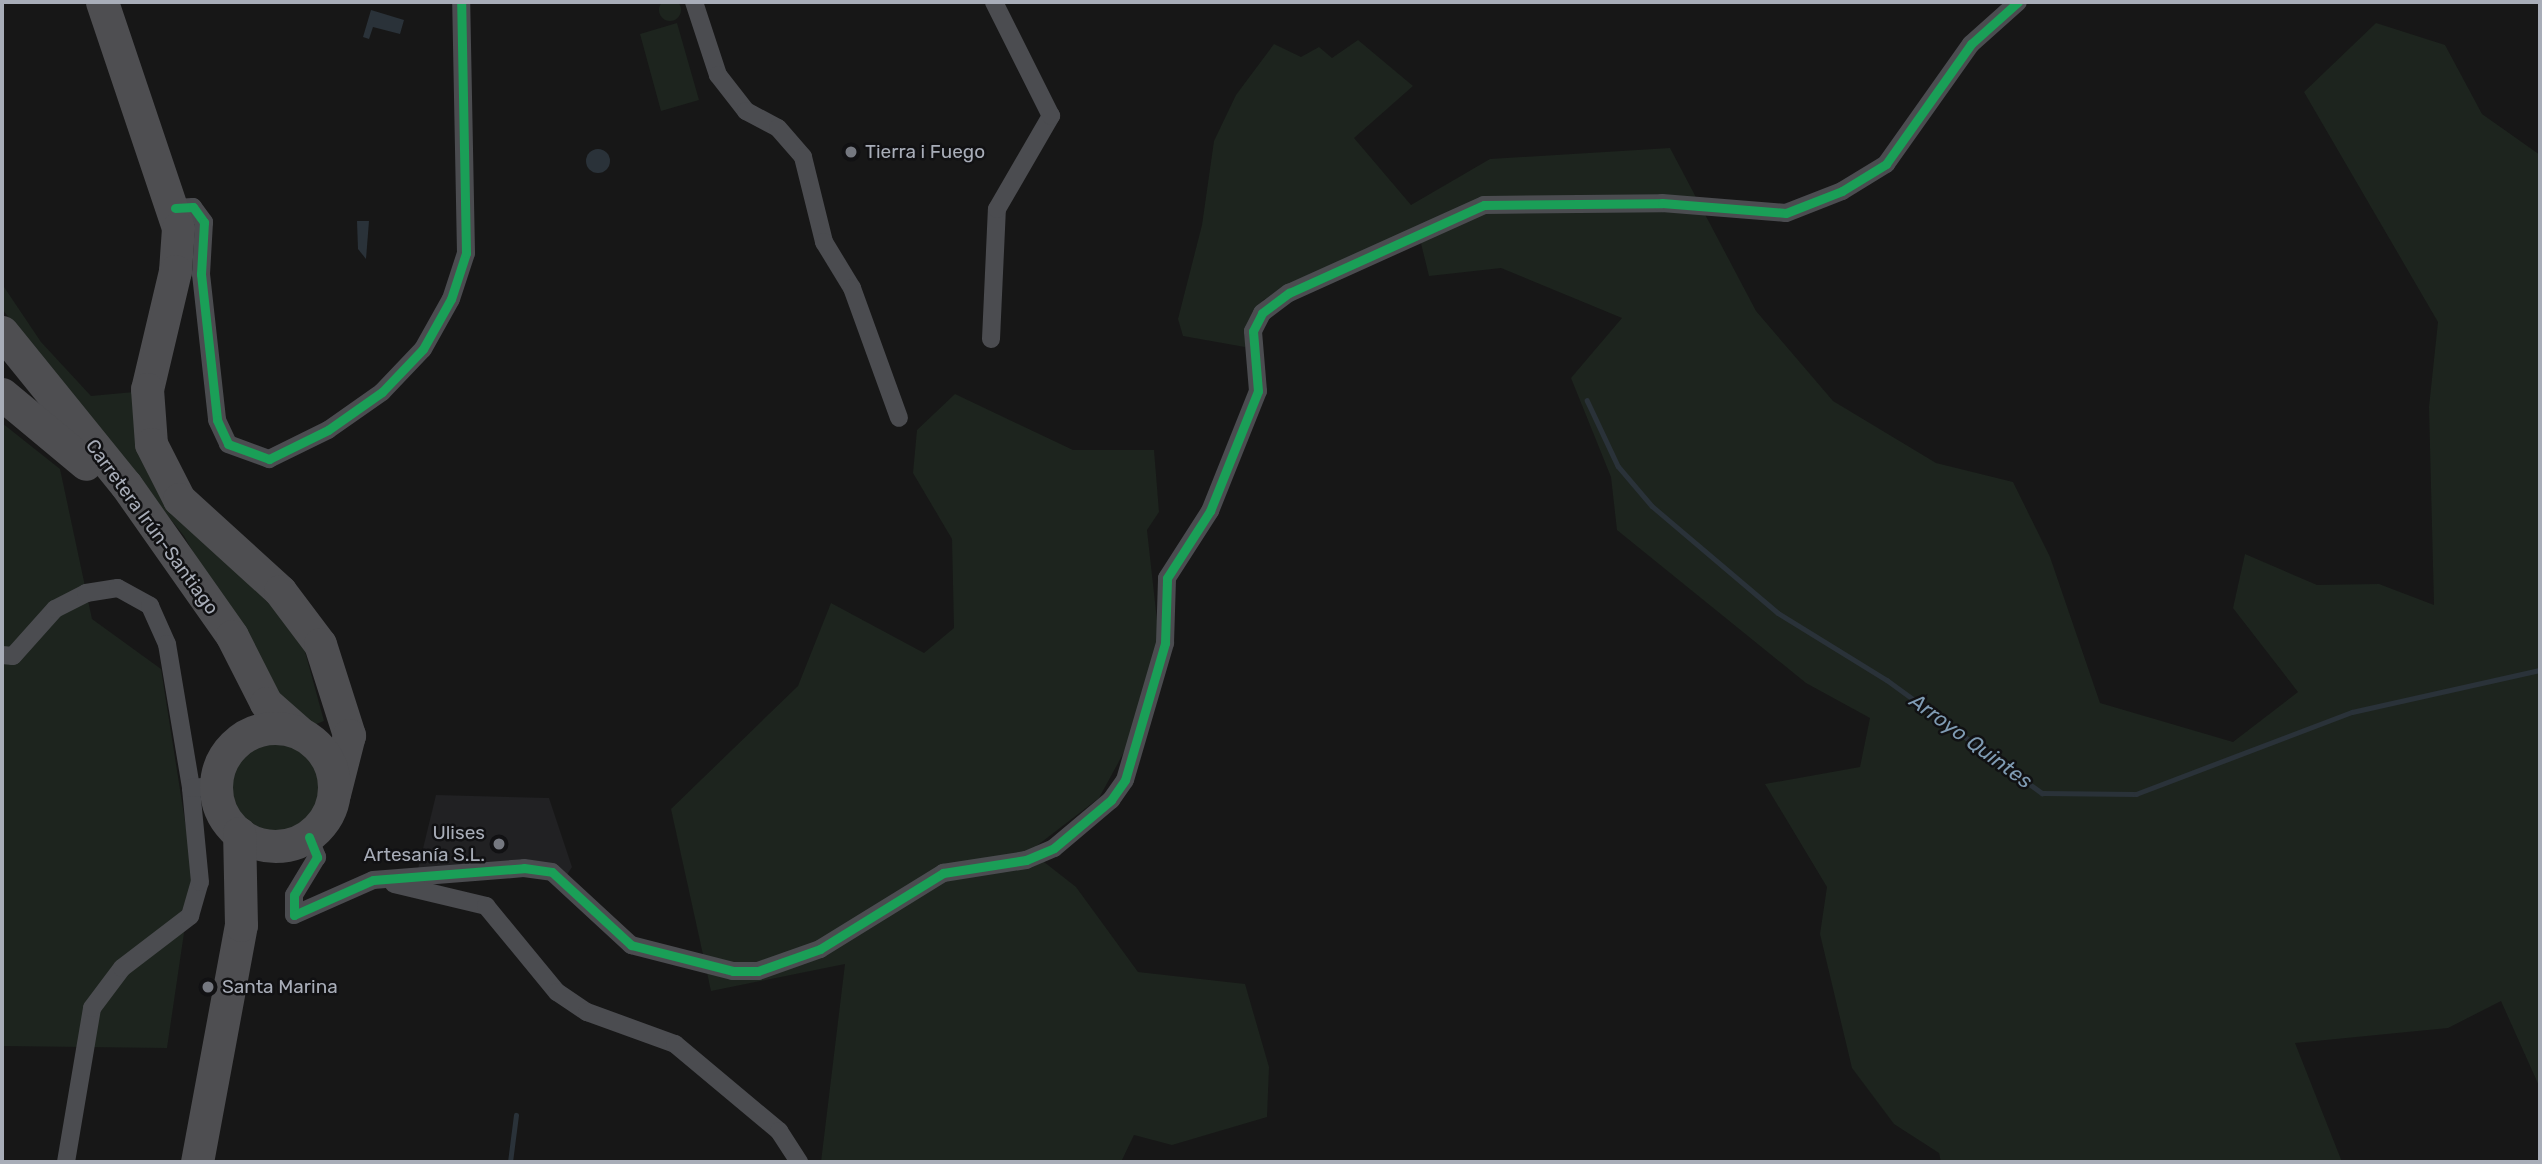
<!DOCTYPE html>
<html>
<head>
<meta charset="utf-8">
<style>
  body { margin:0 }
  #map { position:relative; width:2542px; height:1164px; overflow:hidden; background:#171717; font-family:Rubik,sans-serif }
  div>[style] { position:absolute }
  .built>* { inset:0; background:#212123 }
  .green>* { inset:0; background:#1d241e }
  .round { border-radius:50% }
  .water>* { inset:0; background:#2a3239 }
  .stream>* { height:4.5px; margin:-2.25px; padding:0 2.25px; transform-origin:2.25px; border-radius:2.25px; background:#2a3239 }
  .street>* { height:18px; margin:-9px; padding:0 9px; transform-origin:9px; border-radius:9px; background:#4b4c50 }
  .highway>* { height:33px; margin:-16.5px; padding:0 16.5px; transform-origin:16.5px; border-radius:16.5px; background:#4e4e51 }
  .highway>.ring { margin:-16.5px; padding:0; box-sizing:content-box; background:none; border:33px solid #4e4e51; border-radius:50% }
  .cycleway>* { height:9px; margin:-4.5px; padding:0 4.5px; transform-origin:4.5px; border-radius:4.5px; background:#1a9f57 }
  .dots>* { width:19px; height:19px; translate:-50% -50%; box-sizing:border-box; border:4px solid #111113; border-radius:50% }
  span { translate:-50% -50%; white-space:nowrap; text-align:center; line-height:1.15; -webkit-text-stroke:5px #111113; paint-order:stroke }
  .poi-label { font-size:19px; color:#a8adb8 }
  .left { translate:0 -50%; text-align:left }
  .right { translate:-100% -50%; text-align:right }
  .street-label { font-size:19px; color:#a8adb8 }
  .water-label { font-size:21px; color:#7f9bb3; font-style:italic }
  .frame { position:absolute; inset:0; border:4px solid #a8adb8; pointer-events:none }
</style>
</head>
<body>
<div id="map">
  <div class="built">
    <div style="clip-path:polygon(436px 795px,549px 798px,572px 867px,565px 878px,418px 869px)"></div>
  </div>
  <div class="green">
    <div class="round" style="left:659px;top:-1px;width:22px;height:22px"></div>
    <div style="clip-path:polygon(677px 23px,699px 100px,661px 111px,640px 34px)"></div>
    <div style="clip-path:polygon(2376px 23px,2445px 45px,2482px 114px,2540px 155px,2540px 1088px,2501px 1001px,2448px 1028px,2295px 1043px,2342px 1162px,1941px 1162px,1939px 1153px,1894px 1124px,1852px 1068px,1820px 934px,1827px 887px,1765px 784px,1860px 767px,1870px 718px,1806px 683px,1617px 530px,1611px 477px,1571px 378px,1622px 318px,1501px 268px,1429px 276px,1417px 227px,1263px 300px,1245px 347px,1183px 336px,1178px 319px,1202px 225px,1214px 141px,1236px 95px,1274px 44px,1301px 57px,1319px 47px,1332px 58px,1358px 40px,1413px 86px,1354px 138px,1411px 205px,1490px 159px,1670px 148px,1756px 311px,1833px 401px,1936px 463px,2013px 482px,2050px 557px,2100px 703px,2233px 742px,2298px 692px,2233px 608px,2245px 554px,2317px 585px,2379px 584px,2434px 605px,2429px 407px,2438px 322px,2304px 92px)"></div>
    <div style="clip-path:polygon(2px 284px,41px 342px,91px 396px,134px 392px,230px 563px,301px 637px,324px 721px,311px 726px,278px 701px,184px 536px,2px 309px)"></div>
    <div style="clip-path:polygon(955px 394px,1073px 450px,1154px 450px,1159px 512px,1147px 530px,1159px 638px,1129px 743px,1099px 798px,1030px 851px,1076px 887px,1138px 972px,1245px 984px,1269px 1067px,1267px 1117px,1172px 1145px,1134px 1135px,1121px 1162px,821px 1162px,845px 964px,711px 991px,671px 809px,798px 686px,831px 603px,924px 653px,954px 628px,952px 539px,913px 473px,917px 430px)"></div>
    <div style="clip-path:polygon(2px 423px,60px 469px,92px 619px,161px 669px,193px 872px,167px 1048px,2px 1046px)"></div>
    <div class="round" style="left:227px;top:741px;width:94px;height:94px"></div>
  </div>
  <div class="water">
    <div style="clip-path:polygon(371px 10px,404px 20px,400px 34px,373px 27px,369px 39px,363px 37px)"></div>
    <div class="round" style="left:586px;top:149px;width:24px;height:24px"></div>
    <div style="clip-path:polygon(357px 221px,369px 221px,366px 259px,358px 249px)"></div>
  </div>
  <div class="stream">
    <div style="left:1587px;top:400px;width:73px;rotate:64.8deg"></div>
    <div style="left:1618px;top:466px;width:52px;rotate:49.6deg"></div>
    <div style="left:1652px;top:506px;width:165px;rotate:40.3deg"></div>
    <div style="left:1778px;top:613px;width:128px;rotate:31.6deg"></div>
    <div style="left:1887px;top:680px;width:192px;rotate:36.1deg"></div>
    <div style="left:2042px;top:793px;width:94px;rotate:0.6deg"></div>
    <div style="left:2136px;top:794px;width:231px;rotate:-20.8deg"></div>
    <div style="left:2352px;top:712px;width:193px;rotate:-12.6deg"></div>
    <div style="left:510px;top:1162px;width:47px;rotate:-82.7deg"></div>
  </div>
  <div class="street">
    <div style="left:694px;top:2px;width:77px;rotate:71.8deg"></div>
    <div style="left:718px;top:75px;width:46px;rotate:52.1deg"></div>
    <div style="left:746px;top:111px;width:36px;rotate:28deg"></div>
    <div style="left:778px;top:128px;width:38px;rotate:49deg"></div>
    <div style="left:803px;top:157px;width:88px;rotate:76.1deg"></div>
    <div style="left:824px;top:242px;width:54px;rotate:58.7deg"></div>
    <div style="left:852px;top:288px;width:138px;rotate:70.1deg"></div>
    <div style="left:175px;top:208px;width:18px;rotate:-3deg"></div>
    <div style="left:193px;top:207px;width:19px;rotate:54deg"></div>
    <div style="left:204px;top:222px;width:52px;rotate:93.3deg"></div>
    <div style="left:201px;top:274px;width:147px;rotate:83.7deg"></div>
    <div style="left:217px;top:420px;width:26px;rotate:65deg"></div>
    <div style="left:228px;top:444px;width:44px;rotate:20.1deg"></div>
    <div style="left:269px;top:459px;width:66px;rotate:-26.2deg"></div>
    <div style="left:328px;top:430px;width:66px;rotate:-35.1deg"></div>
    <div style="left:382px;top:392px;width:59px;rotate:-46.4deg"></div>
    <div style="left:423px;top:349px;width:57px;rotate:-60.8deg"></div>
    <div style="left:451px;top:299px;width:48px;rotate:-71.9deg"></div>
    <div style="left:466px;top:253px;width:251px;rotate:-91.1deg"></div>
    <div style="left:991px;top:339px;width:130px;rotate:-87.4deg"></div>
    <div style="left:997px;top:209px;width:108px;rotate:-59.9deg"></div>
    <div style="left:1051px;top:116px;width:127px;rotate:-116.6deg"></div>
    <div style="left:2px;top:655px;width:11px;rotate:5deg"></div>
    <div style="left:13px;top:656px;width:63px;rotate:-48.2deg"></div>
    <div style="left:55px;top:609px;width:35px;rotate:-27deg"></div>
    <div style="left:86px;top:593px;width:32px;rotate:-9deg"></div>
    <div style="left:118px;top:588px;width:37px;rotate:29deg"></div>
    <div style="left:150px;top:606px;width:42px;rotate:65.9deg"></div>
    <div style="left:167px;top:644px;width:146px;rotate:80.5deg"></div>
    <div style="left:309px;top:837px;width:22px;rotate:68deg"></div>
    <div style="left:317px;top:857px;width:44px;rotate:121.2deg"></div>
    <div style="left:294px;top:895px;width:20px;rotate:90deg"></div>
    <div style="left:294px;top:915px;width:86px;rotate:-23.9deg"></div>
    <div style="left:373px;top:880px;width:151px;rotate:-4.5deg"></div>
    <div style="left:524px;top:868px;width:28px;rotate:8deg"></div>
    <div style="left:552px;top:872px;width:108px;rotate:42.7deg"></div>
    <div style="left:631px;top:945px;width:105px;rotate:14.3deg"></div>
    <div style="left:733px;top:971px;width:25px"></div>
    <div style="left:758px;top:971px;width:66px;rotate:-19.5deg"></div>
    <div style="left:820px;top:949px;width:145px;rotate:-31.7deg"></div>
    <div style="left:943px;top:873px;width:84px;rotate:-8.9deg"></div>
    <div style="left:1026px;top:860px;width:30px;rotate:-23deg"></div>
    <div style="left:1054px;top:848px;width:75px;rotate:-40.1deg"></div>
    <div style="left:1111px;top:800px;width:24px;rotate:-55deg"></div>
    <div style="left:1125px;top:780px;width:143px;rotate:-73.7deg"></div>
    <div style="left:1165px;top:643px;width:65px;rotate:-88.2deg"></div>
    <div style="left:1167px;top:578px;width:80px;rotate:-57.3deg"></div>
    <div style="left:1210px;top:511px;width:129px;rotate:-68.2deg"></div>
    <div style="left:1258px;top:391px;width:60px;rotate:-94.8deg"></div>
    <div style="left:1253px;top:331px;width:20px;rotate:-63deg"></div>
    <div style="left:1262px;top:313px;width:34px;rotate:-37deg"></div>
    <div style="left:1289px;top:293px;width:214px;rotate:-24.3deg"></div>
    <div style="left:1484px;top:205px;width:178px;rotate:-0.6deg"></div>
    <div style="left:1662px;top:203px;width:124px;rotate:4.6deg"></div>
    <div style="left:1786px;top:213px;width:60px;rotate:-21.4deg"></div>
    <div style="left:1842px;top:191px;width:52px;rotate:-31.5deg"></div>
    <div style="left:1886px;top:164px;width:147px;rotate:-54.7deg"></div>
    <div style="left:1971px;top:44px;width:63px;rotate:-41.8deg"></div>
    <div style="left:394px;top:884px;width:95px;rotate:13.4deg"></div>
    <div style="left:486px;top:906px;width:112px;rotate:50.5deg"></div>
    <div style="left:557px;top:992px;width:36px;rotate:34deg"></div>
    <div style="left:587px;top:1012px;width:94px;rotate:20deg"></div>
    <div style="left:675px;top:1044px;width:136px;rotate:39.9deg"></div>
    <div style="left:779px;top:1131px;width:37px;rotate:57deg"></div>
    <div style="left:66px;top:1162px;width:156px;rotate:-80.4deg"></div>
    <div style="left:92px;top:1008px;width:50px;rotate:-53.1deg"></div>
    <div style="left:122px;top:968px;width:86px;rotate:-37.4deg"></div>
    <div style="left:190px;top:916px;width:35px;rotate:-74deg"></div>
    <div style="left:200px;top:882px;width:94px;rotate:-95.5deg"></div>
    <div style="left:191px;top:788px;width:23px;rotate:-5deg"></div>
  </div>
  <div class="highway">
    <div style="left:102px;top:2px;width:238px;rotate:71.4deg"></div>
    <div style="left:178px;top:228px;width:43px;rotate:94deg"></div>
    <div style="left:175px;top:271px;width:121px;rotate:103.3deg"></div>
    <div style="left:147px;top:389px;width:55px;rotate:85.8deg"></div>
    <div style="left:151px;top:444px;width:62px;rotate:63deg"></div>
    <div style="left:179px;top:499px;width:137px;rotate:42.3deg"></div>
    <div style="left:280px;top:591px;width:66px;rotate:53deg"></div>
    <div style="left:320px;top:644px;width:96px;rotate:72.3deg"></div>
    <div style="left:349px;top:735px;width:61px;rotate:104.3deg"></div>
    <div style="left:2px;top:332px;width:197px;rotate:51deg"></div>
    <div style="left:126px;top:485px;width:184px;rotate:54.9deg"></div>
    <div style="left:232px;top:636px;width:75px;rotate:63.1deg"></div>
    <div style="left:266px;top:703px;width:43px;rotate:41.2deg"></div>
    <div style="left:2px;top:394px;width:109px;rotate:39.8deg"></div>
    <div class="ring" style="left:216px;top:728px;width:85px;height:85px"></div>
    <div style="left:197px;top:1162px;width:241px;rotate:-79.5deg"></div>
    <div style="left:241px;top:925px;width:92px;rotate:-91.2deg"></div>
  </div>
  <div class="cycleway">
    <div style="left:175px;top:208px;width:18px;rotate:-3deg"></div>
    <div style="left:193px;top:207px;width:19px;rotate:54deg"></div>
    <div style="left:204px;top:222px;width:52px;rotate:93.3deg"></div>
    <div style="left:201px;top:274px;width:147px;rotate:83.7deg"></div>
    <div style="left:217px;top:420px;width:26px;rotate:65deg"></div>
    <div style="left:228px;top:444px;width:44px;rotate:20.1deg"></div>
    <div style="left:269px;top:459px;width:66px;rotate:-26.2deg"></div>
    <div style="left:328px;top:430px;width:66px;rotate:-35.1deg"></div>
    <div style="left:382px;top:392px;width:59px;rotate:-46.4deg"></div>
    <div style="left:423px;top:349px;width:57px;rotate:-60.8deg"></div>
    <div style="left:451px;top:299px;width:48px;rotate:-71.9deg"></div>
    <div style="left:466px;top:253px;width:251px;rotate:-91.1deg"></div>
    <div style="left:309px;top:837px;width:22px;rotate:68deg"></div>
    <div style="left:317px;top:857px;width:44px;rotate:121.2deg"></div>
    <div style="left:294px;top:895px;width:20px;rotate:90deg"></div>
    <div style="left:294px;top:915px;width:86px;rotate:-23.9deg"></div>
    <div style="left:373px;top:880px;width:151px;rotate:-4.5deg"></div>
    <div style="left:524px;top:868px;width:28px;rotate:8deg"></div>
    <div style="left:552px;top:872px;width:108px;rotate:42.7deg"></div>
    <div style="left:631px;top:945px;width:105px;rotate:14.3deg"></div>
    <div style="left:733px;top:971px;width:25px"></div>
    <div style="left:758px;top:971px;width:66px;rotate:-19.5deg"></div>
    <div style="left:820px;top:949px;width:145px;rotate:-31.7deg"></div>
    <div style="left:943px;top:873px;width:84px;rotate:-8.9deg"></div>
    <div style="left:1026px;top:860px;width:30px;rotate:-23deg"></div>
    <div style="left:1054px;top:848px;width:75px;rotate:-40.1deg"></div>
    <div style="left:1111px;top:800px;width:24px;rotate:-55deg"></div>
    <div style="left:1125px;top:780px;width:143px;rotate:-73.7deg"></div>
    <div style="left:1165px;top:643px;width:65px;rotate:-88.2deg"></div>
    <div style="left:1167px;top:578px;width:80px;rotate:-57.3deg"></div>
    <div style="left:1210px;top:511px;width:129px;rotate:-68.2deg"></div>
    <div style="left:1258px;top:391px;width:60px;rotate:-94.8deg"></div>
    <div style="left:1253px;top:331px;width:20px;rotate:-63deg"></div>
    <div style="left:1262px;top:313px;width:34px;rotate:-37deg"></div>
    <div style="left:1289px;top:293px;width:214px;rotate:-24.3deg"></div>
    <div style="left:1484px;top:205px;width:178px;rotate:-0.6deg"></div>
    <div style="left:1662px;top:203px;width:124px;rotate:4.6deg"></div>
    <div style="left:1786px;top:213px;width:60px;rotate:-21.4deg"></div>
    <div style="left:1842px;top:191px;width:52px;rotate:-31.5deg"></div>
    <div style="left:1886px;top:164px;width:147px;rotate:-54.7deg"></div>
    <div style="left:1971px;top:44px;width:63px;rotate:-41.8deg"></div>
  </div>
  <div class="dots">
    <div style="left:851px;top:152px;background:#757880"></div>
    <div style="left:499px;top:844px;background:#757880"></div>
    <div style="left:208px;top:987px;background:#757880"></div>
  </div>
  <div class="poi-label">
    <span class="left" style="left:865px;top:152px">Tierra i Fuego</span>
    <span class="right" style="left:485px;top:844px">Ulises<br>Artesanía S.L.</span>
    <span class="left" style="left:222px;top:987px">Santa Marina</span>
  </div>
  <div class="street-label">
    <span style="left:152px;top:527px;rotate:54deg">Carretera Irún-Santiago</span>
  </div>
  <div class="water-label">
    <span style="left:1971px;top:741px;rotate:36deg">Arroyo Quintes</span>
  </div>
  <div class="frame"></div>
</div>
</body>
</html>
